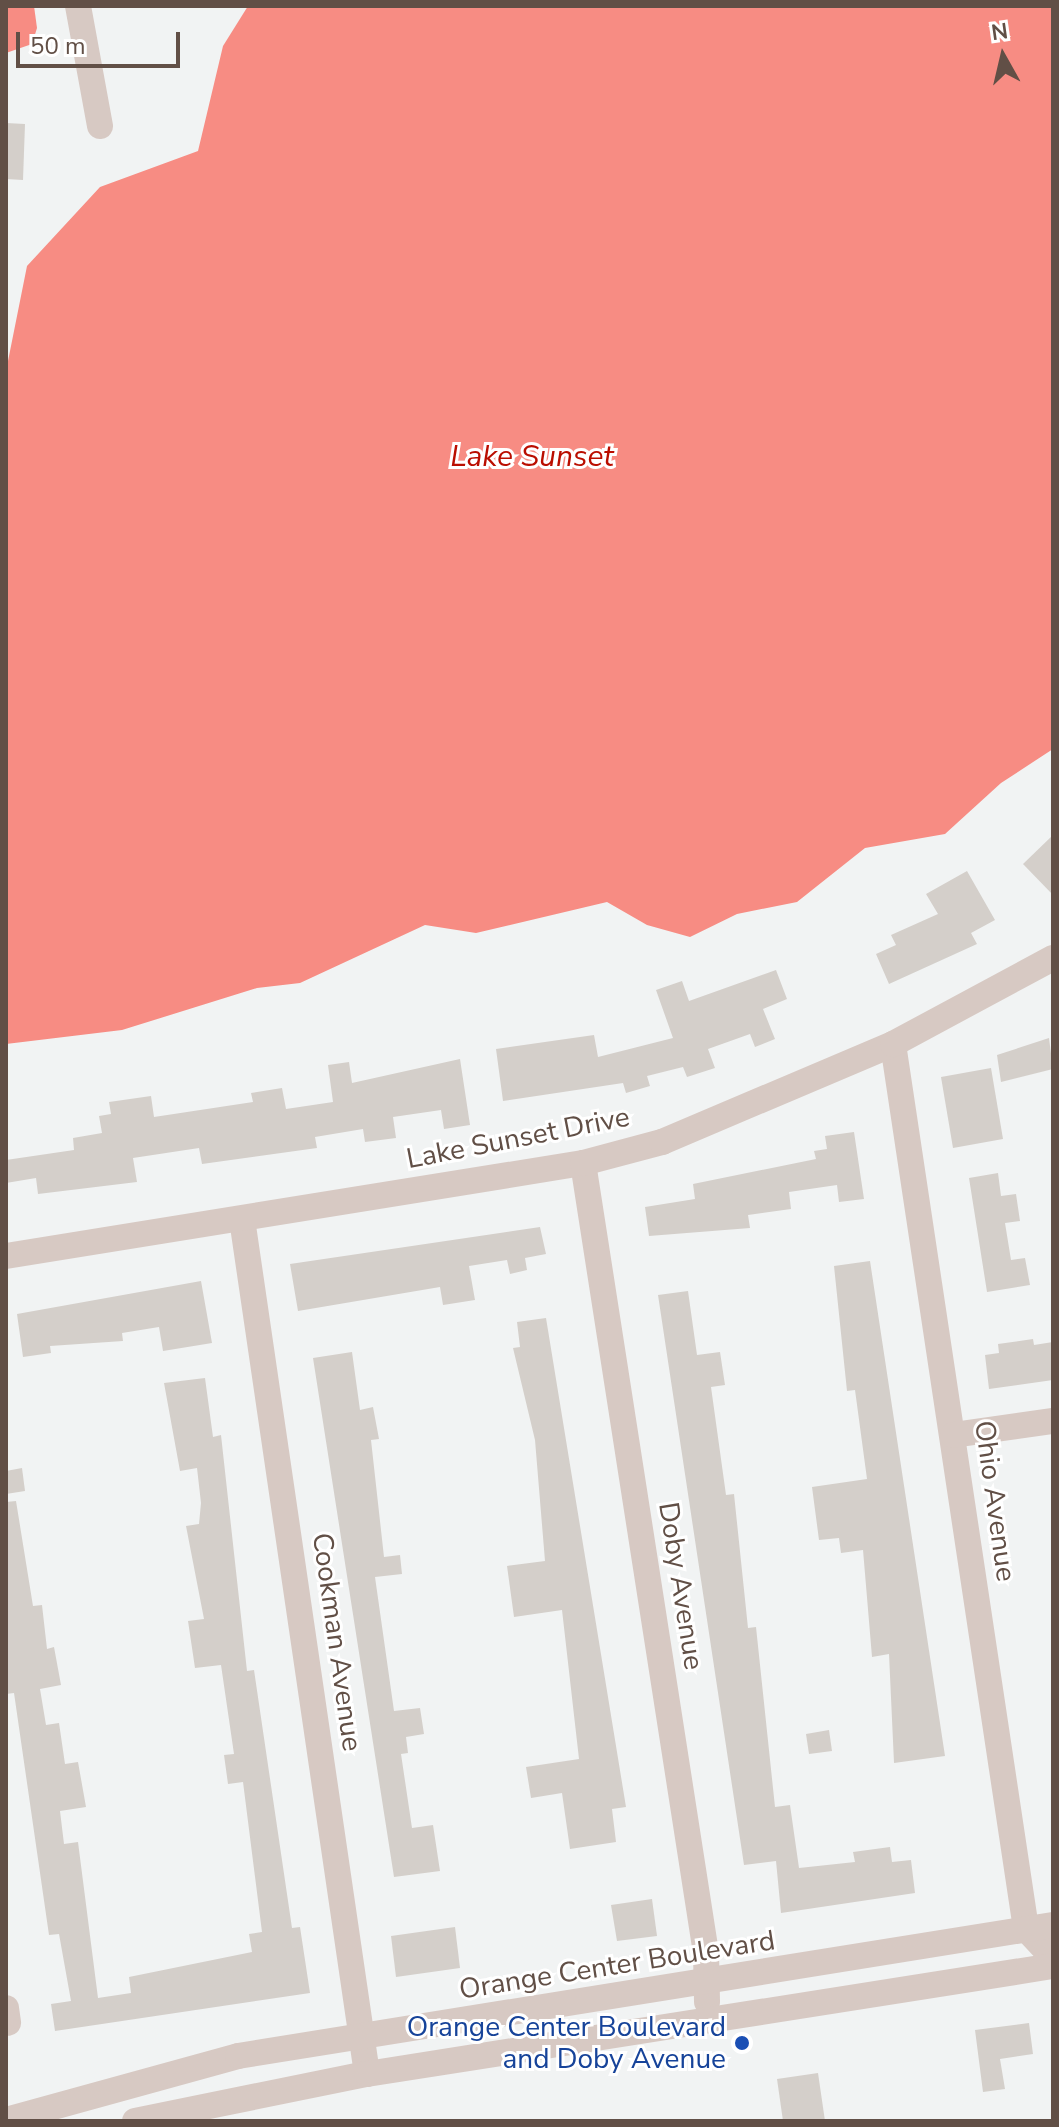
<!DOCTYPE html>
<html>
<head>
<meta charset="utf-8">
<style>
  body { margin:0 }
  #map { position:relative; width:1059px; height:2127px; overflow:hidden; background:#f1f3f3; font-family:"Nunito Sans",sans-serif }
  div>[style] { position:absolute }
  .water>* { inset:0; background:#f78c83 }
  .building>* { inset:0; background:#d4cfca }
  .minor>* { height:26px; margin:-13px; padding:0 13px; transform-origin:13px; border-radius:13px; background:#d7c9c3 }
  .dots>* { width:22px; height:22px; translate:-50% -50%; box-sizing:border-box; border:4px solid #fff; border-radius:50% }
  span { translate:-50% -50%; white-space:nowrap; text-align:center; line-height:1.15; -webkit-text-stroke:6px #fff; paint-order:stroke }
  .street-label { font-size:28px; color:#614f46 }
  .transit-label { font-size:28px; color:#164399 }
  .right { translate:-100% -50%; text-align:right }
  .water-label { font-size:30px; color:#ba0e00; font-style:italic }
  .frame { position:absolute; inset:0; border:8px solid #614f46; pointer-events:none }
  .north { position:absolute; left:963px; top:16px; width:80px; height:80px; -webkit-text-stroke:6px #fff; paint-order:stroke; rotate:352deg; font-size:22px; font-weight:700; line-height:32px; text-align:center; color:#614f46 }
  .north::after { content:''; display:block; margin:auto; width:28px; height:36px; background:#614f46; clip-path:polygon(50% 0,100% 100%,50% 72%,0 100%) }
  .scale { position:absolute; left:16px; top:32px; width:164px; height:36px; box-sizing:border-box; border:4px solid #614f46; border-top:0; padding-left:10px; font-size:24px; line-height:28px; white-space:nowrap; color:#614f46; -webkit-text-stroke:6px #fff; paint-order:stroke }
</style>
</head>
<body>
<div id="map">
  <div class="water">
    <div style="clip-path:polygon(6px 6px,34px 6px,37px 28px,32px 44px,6px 53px)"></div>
    <div style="clip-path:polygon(248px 6px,1053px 6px,1053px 749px,1001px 783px,945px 834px,865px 848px,797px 902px,737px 914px,690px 937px,647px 925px,607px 902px,476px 933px,425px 925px,300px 983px,257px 988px,122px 1030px,6px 1044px,6px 371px,27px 266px,100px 187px,198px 151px,223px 46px)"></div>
  </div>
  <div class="building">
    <div style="clip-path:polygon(6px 123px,25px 124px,23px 180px,6px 179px)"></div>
    <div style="clip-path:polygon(1053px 835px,1053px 895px,1023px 864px)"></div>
    <div style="clip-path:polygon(967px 871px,995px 920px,971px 933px,977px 944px,889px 984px,876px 954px,896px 945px,891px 935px,938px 914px,926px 894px)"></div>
    <div style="clip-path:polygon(776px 970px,787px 999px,763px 1009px,775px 1039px,755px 1047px,750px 1034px,708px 1049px,715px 1068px,687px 1077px,683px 1067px,647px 1076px,650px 1086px,626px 1093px,623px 1083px,503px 1101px,496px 1049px,594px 1035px,598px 1057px,673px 1038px,656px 990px,682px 981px,689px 1001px)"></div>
    <div style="clip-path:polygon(1049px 1038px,1053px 1069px,1001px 1082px,997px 1055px)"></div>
    <div style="clip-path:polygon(460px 1059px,470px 1125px,444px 1129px,441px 1110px,393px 1117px,396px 1138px,365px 1142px,363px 1129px,315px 1137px,317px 1148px,202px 1164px,199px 1148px,133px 1158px,137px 1182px,38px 1194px,36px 1178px,6px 1183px,6px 1160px,74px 1150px,73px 1138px,102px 1133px,99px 1116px,111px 1114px,109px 1102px,151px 1096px,154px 1117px,253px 1102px,251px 1093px,282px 1088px,286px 1109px,333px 1102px,328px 1065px,349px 1062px,352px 1083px)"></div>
    <div style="clip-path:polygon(991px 1068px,1003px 1139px,953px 1148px,941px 1077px)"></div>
    <div style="clip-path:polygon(854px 1132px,864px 1199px,839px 1202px,837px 1185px,789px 1192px,791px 1209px,748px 1215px,750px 1228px,649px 1236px,645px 1207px,695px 1199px,693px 1184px,816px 1159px,814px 1151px,827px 1149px,825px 1136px)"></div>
    <div style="clip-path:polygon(998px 1173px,1001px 1196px,1016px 1194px,1020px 1221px,1005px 1223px,1011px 1260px,1025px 1258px,1030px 1285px,987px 1292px,969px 1178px)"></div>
    <div style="clip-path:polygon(540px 1227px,546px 1254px,525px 1258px,527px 1270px,510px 1274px,507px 1260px,469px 1266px,475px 1300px,443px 1305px,440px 1287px,298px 1311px,290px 1264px)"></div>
    <div style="clip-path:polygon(870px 1261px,945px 1756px,894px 1763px,889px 1654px,872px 1657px,863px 1550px,841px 1553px,839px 1538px,819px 1540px,812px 1487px,867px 1479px,855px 1390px,847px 1391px,834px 1266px)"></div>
    <div style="clip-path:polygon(201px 1281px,212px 1343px,163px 1351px,159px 1327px,122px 1333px,123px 1341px,50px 1346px,51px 1353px,23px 1357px,17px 1314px)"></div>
    <div style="clip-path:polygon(688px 1291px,697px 1355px,720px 1352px,725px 1385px,711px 1387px,726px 1495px,734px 1494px,748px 1628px,756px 1627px,775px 1807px,790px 1805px,799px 1868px,855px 1862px,853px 1852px,890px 1847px,892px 1862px,911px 1860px,915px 1893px,781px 1913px,776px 1861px,744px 1865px,658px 1295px)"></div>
    <div style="clip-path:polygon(546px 1318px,626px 1807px,612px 1809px,616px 1842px,570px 1849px,562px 1793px,531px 1798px,526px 1767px,579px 1759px,562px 1610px,514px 1617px,507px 1566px,545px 1561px,535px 1440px,513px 1348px,520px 1347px,517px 1322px)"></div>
    <div style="clip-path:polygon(1033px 1339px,1034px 1345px,1053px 1342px,1053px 1380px,989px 1389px,985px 1355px,999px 1353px,998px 1344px)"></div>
    <div style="clip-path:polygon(352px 1352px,360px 1410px,373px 1407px,379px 1439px,371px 1440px,384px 1557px,400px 1555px,402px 1574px,375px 1577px,394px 1711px,420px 1708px,424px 1734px,406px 1737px,408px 1753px,401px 1754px,412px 1828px,433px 1825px,440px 1871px,394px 1877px,313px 1358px)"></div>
    <div style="clip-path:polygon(205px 1378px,213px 1437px,221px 1435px,247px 1671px,254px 1670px,292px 1928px,300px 1927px,310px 1993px,55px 2031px,51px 2004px,71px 2001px,59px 1934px,49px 1935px,14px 1693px,6px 1694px,6px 1502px,16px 1501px,33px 1606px,42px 1605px,47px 1649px,54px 1647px,61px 1685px,40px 1689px,46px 1725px,59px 1723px,65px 1764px,78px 1762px,86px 1807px,60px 1811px,64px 1844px,78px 1842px,98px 1998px,131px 1993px,129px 1977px,252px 1952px,249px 1934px,262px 1932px,243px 1782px,228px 1784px,224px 1755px,234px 1754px,221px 1665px,195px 1668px,188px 1621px,204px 1619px,186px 1526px,199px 1524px,201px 1503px,197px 1468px,180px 1471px,164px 1383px)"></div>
    <div style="clip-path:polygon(22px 1468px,25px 1491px,6px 1494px,6px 1471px)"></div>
    <div style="clip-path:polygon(829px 1730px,832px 1751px,809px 1754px,806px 1734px)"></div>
    <div style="clip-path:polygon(652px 1899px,657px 1936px,617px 1941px,611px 1905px)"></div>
    <div style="clip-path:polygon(455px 1927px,460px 1968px,396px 1977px,391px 1936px)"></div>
    <div style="clip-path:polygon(1029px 2023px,1033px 2054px,1000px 2059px,1005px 2089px,983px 2092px,975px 2030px)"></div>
    <div style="clip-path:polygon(818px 2073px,825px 2121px,783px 2121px,777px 2079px)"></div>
  </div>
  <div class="minor">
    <div style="left:78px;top:6px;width:122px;rotate:79.6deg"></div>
    <div style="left:893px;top:1044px;width:895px;rotate:81.45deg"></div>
    <div style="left:1026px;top:1929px;width:40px;rotate:47deg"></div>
    <div style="left:583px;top:1163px;width:800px;rotate:81.15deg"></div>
    <div style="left:706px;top:1953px;width:49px;rotate:88.8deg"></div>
    <div style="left:242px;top:1219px;width:864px;rotate:81.68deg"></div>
    <div style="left:6px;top:1256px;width:584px;rotate:-9.16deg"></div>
    <div style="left:583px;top:1163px;width:82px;rotate:-14.9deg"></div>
    <div style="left:662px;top:1142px;width:251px;rotate:-23deg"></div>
    <div style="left:893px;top:1044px;width:182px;rotate:-28.3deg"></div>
    <div style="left:953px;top:1435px;width:101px;rotate:-8deg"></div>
    <div style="left:6px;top:2008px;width:15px;rotate:82deg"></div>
    <div style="left:6px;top:2120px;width:241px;rotate:-15.4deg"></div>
    <div style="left:238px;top:2056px;width:825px;rotate:-9.13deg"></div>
    <div style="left:135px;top:2121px;width:237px;rotate:-11.5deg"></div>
    <div style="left:367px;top:2074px;width:694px;rotate:-8.95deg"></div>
  </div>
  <div class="dots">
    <div style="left:742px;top:2043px;background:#1a4fb4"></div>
  </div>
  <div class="street-label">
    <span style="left:518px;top:1138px;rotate:-11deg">Lake Sunset Drive</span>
    <span style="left:995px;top:1501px;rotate:82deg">Ohio Avenue</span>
    <span style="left:681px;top:1586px;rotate:81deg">Doby Avenue</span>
    <span style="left:337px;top:1642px;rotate:82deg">Cookman Avenue</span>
    <span style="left:617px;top:1965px;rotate:-9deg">Orange Center Boulevard</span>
  </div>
  <div class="transit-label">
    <span class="right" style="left:726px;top:2043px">Orange Center Boulevard<br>and Doby Avenue</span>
  </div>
  <div class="water-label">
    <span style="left:532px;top:457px">Lake Sunset</span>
  </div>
  <div class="frame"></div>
  <div class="north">N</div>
  <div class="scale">50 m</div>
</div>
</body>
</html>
